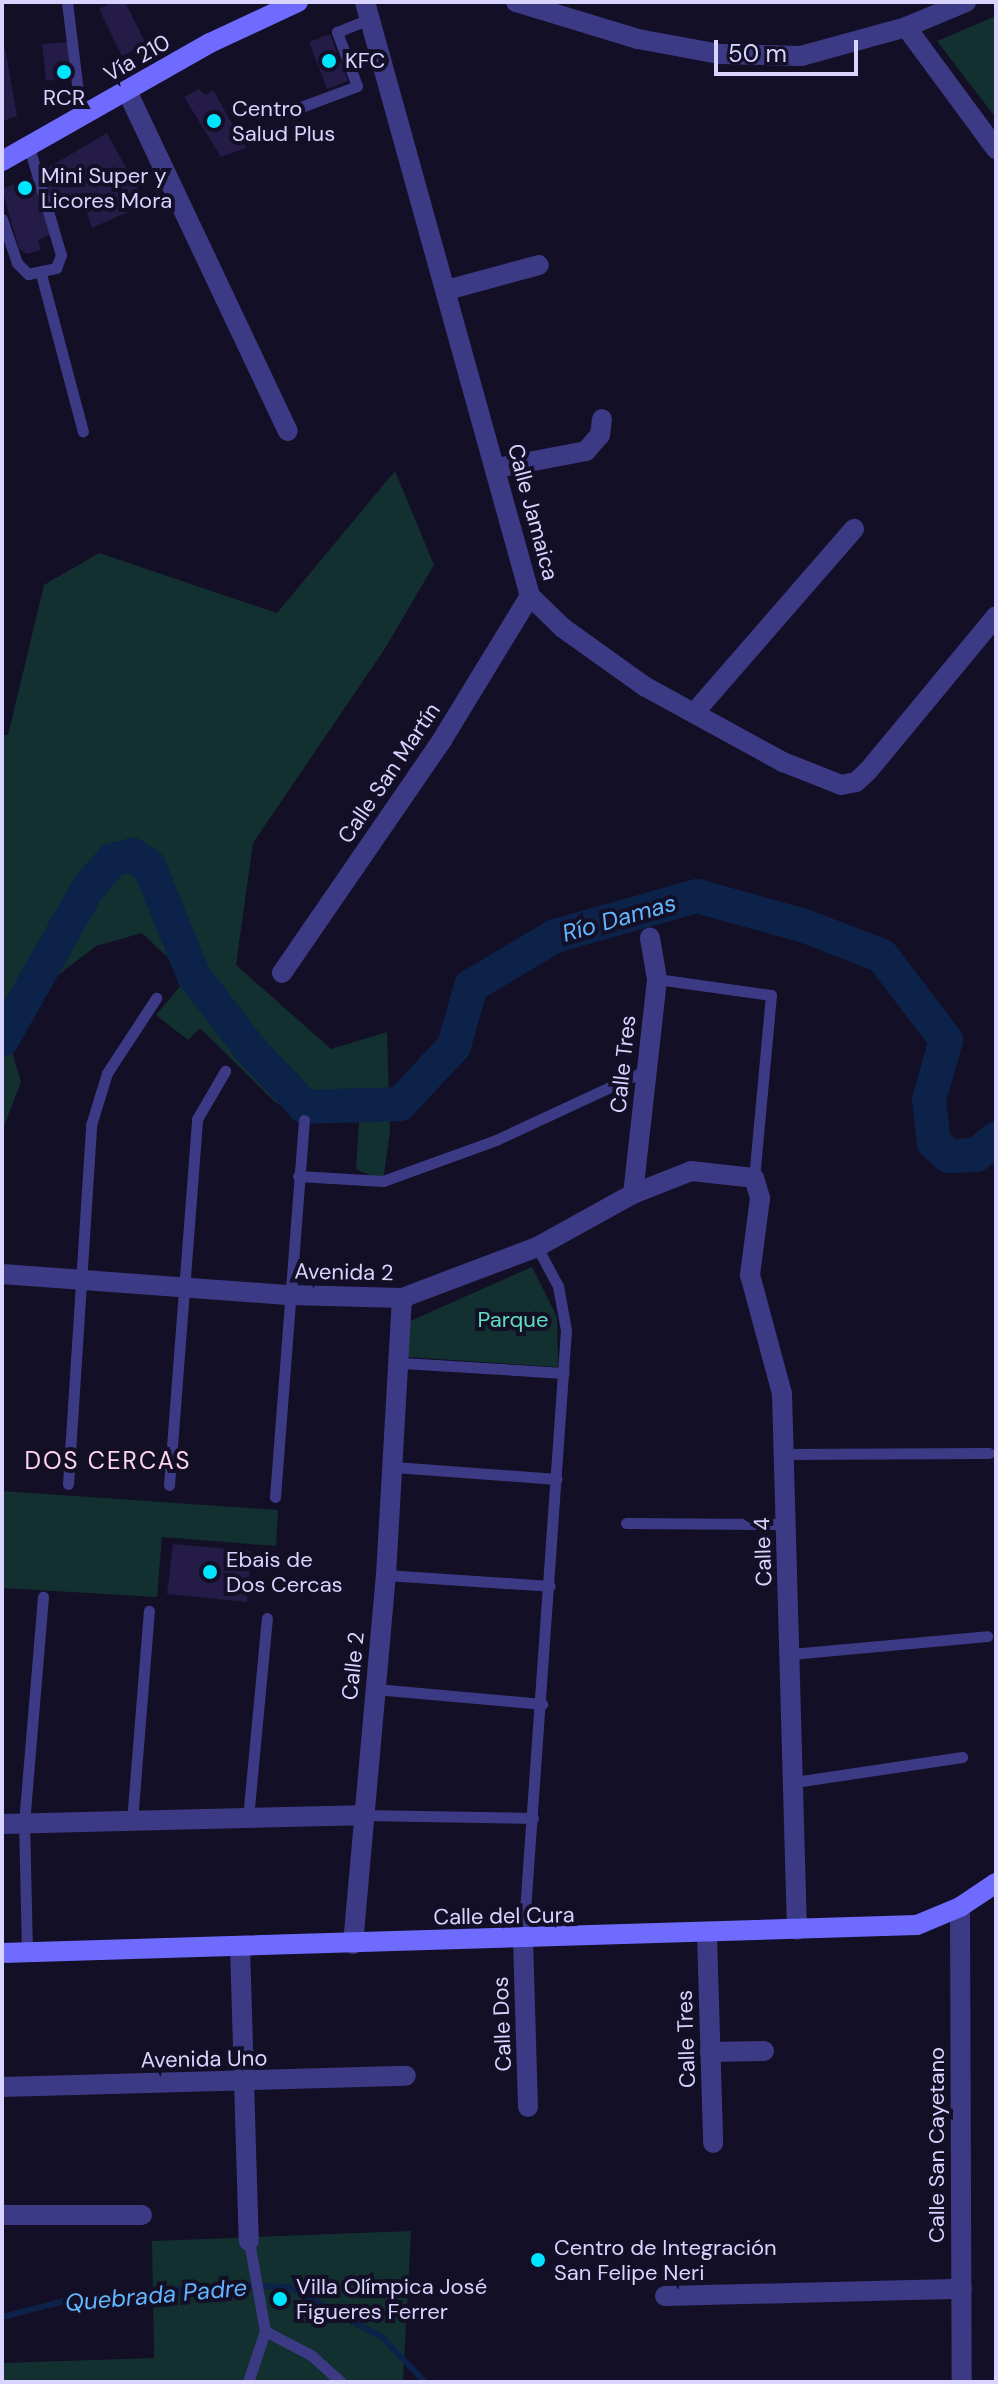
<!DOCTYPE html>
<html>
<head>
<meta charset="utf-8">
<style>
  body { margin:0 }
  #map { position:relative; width:998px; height:2384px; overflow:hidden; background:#130f26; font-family:"DM Sans",sans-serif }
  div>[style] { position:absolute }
  .green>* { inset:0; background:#12302f }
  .stream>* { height:6px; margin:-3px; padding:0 3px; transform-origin:3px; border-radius:3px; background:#0c2248 }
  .river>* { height:34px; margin:-17px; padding:0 17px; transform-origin:17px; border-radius:17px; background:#0c2248 }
  .building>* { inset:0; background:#241b47 }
  .lane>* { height:11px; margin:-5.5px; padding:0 5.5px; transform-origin:5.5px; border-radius:5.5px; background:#3d3a85 }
  .street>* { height:20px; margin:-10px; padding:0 10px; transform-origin:10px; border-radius:10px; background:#3d3a85 }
  .secondary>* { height:20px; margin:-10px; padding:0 10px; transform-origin:10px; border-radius:10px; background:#6f6bff }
  .dots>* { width:22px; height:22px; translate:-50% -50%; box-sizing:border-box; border:4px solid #130f26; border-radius:50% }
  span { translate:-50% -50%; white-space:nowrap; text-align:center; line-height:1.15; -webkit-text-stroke:8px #130f26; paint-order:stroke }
  .street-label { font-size:22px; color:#d9d4ff }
  .poi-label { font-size:22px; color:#d9d4ff }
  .left { translate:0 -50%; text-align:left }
  .park-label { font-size:22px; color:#5fe0c0 }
  .water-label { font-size:24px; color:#62b6ff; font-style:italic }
  .neighbourhood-label { font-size:24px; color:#ffd6f0; letter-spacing:2px }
  .frame { position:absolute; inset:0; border:4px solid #d9d4ff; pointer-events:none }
  .scale { position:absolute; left:714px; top:40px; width:144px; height:36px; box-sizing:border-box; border:4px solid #d9d4ff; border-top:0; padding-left:10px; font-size:24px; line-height:28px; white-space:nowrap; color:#d9d4ff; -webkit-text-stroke:6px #130f26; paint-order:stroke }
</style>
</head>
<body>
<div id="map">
  <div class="green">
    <div style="clip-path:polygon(996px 16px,996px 118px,937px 41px)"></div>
    <div style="clip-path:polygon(395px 471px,434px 565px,384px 650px,253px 843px,236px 965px,331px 1049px,387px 1032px,390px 1131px,383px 1181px,356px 1169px,359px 1122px,304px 1120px,275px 1102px,200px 1028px,188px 1040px,156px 1015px,182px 984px,175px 964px,142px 933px,96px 946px,40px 989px,12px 1052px,21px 1082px,2px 1131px,2px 735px,8px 735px,44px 585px,99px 553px,277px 613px)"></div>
    <div style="clip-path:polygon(532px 1267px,557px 1317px,558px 1367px,408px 1357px,410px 1321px)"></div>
    <div style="clip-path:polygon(2px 1491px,278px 1510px,276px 1546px,162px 1537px,157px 1597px,2px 1588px)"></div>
    <div style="clip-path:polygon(411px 2231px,403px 2382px,2px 2382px,2px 2363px,154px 2358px,152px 2241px)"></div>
  </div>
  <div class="stream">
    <div style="left:2px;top:2317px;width:72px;rotate:-14.4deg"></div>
    <div style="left:72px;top:2299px;width:164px;rotate:-4.9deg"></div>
    <div style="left:235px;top:2285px;width:54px;rotate:2.1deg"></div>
    <div style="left:289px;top:2287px;width:106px;rotate:28.3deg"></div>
    <div style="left:382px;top:2337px;width:62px;rotate:46.3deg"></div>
  </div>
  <div class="river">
    <div style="left:2px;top:1040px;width:175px;rotate:-60.5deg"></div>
    <div style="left:88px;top:888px;width:37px;rotate:-49deg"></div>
    <div style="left:112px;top:860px;width:21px;rotate:-14deg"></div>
    <div style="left:132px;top:855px;width:20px;rotate:33deg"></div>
    <div style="left:149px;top:866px;width:119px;rotate:67.8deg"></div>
    <div style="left:194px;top:976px;width:93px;rotate:52.4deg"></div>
    <div style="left:251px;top:1050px;width:79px;rotate:46.5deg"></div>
    <div style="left:305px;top:1107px;width:95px;rotate:-1.8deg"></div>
    <div style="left:400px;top:1104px;width:79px;rotate:-47deg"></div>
    <div style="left:454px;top:1046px;width:62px;rotate:-74.2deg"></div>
    <div style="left:471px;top:986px;width:98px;rotate:-30.8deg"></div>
    <div style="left:555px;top:936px;width:148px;rotate:-15.7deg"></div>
    <div style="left:697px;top:896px;width:112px;rotate:15.5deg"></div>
    <div style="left:805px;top:926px;width:83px;rotate:21.3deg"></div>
    <div style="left:882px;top:956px;width:106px;rotate:52.7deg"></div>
    <div style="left:946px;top:1040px;width:62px;rotate:105.8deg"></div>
    <div style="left:929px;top:1100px;width:43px;rotate:83.4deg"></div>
    <div style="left:934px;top:1143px;width:20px;rotate:41deg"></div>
    <div style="left:949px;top:1156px;width:27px;rotate:-2deg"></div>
    <div style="left:976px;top:1155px;width:26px;rotate:-39deg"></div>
  </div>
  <div class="building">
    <div style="clip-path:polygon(112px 2px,125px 2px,146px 44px,122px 56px,99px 9px)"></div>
    <div style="clip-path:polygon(330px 34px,348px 81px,327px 89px,309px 42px)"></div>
    <div style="clip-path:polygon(68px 42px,72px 78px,46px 81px,42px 44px)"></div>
    <div style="clip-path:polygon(5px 48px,17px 116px,2px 122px,2px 49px)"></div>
    <div style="clip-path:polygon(199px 89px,205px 95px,213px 90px,246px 148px,221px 157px,184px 97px)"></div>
    <div style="clip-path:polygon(107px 133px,146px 204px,92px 228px,83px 201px,55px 211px,39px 173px)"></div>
    <div style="clip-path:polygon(32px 177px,54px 233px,38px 240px,41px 250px,27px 254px,19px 249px,2px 189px)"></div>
    <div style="clip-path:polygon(173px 1544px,251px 1551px,247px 1602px,167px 1594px)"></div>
  </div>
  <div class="lane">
    <div style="left:67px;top:2px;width:115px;rotate:83deg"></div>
    <div style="left:298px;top:108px;width:63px;rotate:-20.4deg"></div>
    <div style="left:357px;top:86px;width:58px;rotate:-110.3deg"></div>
    <div style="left:337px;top:32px;width:35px;rotate:-22deg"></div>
    <div style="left:2px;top:219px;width:46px;rotate:71.2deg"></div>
    <div style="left:17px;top:263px;width:16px;rotate:45deg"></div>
    <div style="left:28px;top:274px;width:29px;rotate:-12deg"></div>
    <div style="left:56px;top:268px;width:14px;rotate:-69deg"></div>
    <div style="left:61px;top:255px;width:113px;rotate:-106.5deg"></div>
    <div style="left:41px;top:274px;width:163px;rotate:75.1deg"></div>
    <div style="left:657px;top:979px;width:115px;rotate:8deg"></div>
    <div style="left:771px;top:995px;width:184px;rotate:95.3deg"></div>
    <div style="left:298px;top:1176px;width:85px;rotate:3.4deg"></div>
    <div style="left:383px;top:1181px;width:120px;rotate:-19.9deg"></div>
    <div style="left:496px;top:1140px;width:166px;rotate:-24.9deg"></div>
    <div style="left:402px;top:1363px;width:162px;rotate:3.5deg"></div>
    <div style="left:784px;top:1454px;width:205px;rotate:-0.3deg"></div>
    <div style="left:394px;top:1467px;width:163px;rotate:4.2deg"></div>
    <div style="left:68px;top:1484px;width:360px;rotate:-86.3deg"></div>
    <div style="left:91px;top:1125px;width:54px;rotate:-72.9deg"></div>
    <div style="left:107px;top:1073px;width:90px;rotate:-56.8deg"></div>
    <div style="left:169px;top:1485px;width:367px;rotate:-85.6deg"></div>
    <div style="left:197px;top:1119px;width:56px;rotate:-59.7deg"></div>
    <div style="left:275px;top:1497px;width:378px;rotate:-85.6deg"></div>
    <div style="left:626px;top:1523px;width:160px;rotate:0.4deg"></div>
    <div style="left:386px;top:1575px;width:164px;rotate:3.8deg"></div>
    <div style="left:791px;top:1654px;width:197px;rotate:-5.2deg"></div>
    <div style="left:375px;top:1689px;width:168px;rotate:5.1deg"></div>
    <div style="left:795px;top:1782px;width:169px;rotate:-8.5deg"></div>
    <div style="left:361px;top:1815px;width:172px;rotate:1deg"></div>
    <div style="left:248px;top:1818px;width:201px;rotate:-84.6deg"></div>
    <div style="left:132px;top:1821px;width:211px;rotate:-85.4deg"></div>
    <div style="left:523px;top:1939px;width:611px;rotate:-85.96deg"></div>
    <div style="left:566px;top:1330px;width:45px;rotate:-100.3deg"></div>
    <div style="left:558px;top:1286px;width:44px;rotate:-118.3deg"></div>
    <div style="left:27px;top:1952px;width:129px;rotate:-91.3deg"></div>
    <div style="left:24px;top:1823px;width:227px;rotate:-85.2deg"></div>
    <div style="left:265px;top:2331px;width:52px;rotate:27.6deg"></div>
    <div style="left:311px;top:2355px;width:40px;rotate:42deg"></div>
    <div style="left:248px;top:2382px;width:54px;rotate:-71.6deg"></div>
    <div style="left:265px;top:2331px;width:91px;rotate:-100.1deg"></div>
  </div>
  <div class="street">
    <div style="left:365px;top:2px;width:616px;rotate:74.48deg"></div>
    <div style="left:530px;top:596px;width:46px;rotate:44.1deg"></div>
    <div style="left:563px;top:628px;width:100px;rotate:35.6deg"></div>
    <div style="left:644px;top:686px;width:158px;rotate:28.7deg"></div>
    <div style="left:783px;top:762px;width:62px;rotate:21.6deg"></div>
    <div style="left:841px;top:785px;width:15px;rotate:-11deg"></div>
    <div style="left:856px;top:782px;width:16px;rotate:-43deg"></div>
    <div style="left:868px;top:771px;width:201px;rotate:-50.4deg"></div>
    <div style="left:516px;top:2px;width:127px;rotate:16.9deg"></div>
    <div style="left:638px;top:39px;width:82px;rotate:10.5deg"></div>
    <div style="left:719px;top:54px;width:82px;rotate:1.4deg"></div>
    <div style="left:801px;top:56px;width:109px;rotate:-15.4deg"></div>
    <div style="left:906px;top:27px;width:65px;rotate:-22.6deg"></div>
    <div style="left:906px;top:27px;width:152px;rotate:53.6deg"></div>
    <div style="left:127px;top:91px;width:376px;rotate:64.7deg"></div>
    <div style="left:447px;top:290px;width:95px;rotate:-15.2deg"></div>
    <div style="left:497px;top:468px;width:91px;rotate:-10.8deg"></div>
    <div style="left:586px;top:451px;width:21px;rotate:-49deg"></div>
    <div style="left:600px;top:435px;width:16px;rotate:-83deg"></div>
    <div style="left:694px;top:713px;width:244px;rotate:-49deg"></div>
    <div style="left:282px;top:973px;width:283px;rotate:-55.5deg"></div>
    <div style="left:442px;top:740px;width:169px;rotate:-58.6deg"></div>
    <div style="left:633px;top:1194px;width:216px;rotate:-83.6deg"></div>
    <div style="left:657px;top:979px;width:42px;rotate:-99.7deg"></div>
    <div style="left:2px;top:1274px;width:289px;rotate:4.2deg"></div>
    <div style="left:290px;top:1295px;width:112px;rotate:1.5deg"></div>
    <div style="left:402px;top:1298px;width:144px;rotate:-20.7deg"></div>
    <div style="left:537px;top:1247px;width:110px;rotate:-28.9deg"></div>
    <div style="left:633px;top:1194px;width:62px;rotate:-21.6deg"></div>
    <div style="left:691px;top:1171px;width:63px;rotate:6.3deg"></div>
    <div style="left:754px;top:1178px;width:21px;rotate:73deg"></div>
    <div style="left:760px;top:1198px;width:78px;rotate:97.4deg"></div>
    <div style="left:750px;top:1275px;width:123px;rotate:74.9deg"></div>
    <div style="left:782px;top:1394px;width:536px;rotate:88.4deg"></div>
    <div style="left:2px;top:1824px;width:359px;rotate:-1.4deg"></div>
    <div style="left:960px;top:1907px;width:475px;rotate:89.8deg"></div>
    <div style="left:707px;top:1935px;width:208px;rotate:88.3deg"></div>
    <div style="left:523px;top:1939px;width:168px;rotate:88.3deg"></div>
    <div style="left:353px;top:1944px;width:370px;rotate:-84.9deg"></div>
    <div style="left:386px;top:1575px;width:277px;rotate:-86.7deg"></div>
    <div style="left:240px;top:1946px;width:295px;rotate:88.3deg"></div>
    <div style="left:710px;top:2052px;width:54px;rotate:-1.1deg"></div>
    <div style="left:2px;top:2087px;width:404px;rotate:-1.6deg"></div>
    <div style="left:2px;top:2215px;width:140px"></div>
    <div style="left:665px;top:2296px;width:297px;rotate:-1.4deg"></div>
  </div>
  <div class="secondary">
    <div style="left:2px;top:161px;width:239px;rotate:-29.6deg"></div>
    <div style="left:210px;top:43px;width:97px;rotate:-25deg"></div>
    <div style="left:2px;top:1953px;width:915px;rotate:-1.75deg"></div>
    <div style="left:917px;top:1925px;width:47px;rotate:-22.7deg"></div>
    <div style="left:960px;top:1907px;width:43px;rotate:-33.7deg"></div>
  </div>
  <div class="dots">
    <div style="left:329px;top:61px;background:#00e5ff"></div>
    <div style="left:64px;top:72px;background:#00e5ff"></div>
    <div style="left:214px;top:121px;background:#00e5ff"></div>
    <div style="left:25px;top:188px;background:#00e5ff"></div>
    <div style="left:210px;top:1572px;background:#00e5ff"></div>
    <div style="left:538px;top:2260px;background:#00e5ff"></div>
    <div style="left:280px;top:2299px;background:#00e5ff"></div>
  </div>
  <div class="street-label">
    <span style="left:137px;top:58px;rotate:-30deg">Vía 210</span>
    <span style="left:533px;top:512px;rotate:75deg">Calle Jamaica</span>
    <span style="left:389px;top:773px;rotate:-56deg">Calle San Martín</span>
    <span style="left:623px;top:1064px;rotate:-84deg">Calle Tres</span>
    <span style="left:344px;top:1272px;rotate:1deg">Avenida 2</span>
    <span style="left:763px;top:1552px;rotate:-92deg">Calle 4</span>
    <span style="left:353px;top:1666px;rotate:-84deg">Calle 2</span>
    <span style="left:504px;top:1916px;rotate:-1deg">Calle del Cura</span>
    <span style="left:502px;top:2024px;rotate:-92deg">Calle Dos</span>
    <span style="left:686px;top:2039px;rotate:-92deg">Calle Tres</span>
    <span style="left:204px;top:2059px;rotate:-1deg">Avenida Uno</span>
    <span style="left:937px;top:2145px;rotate:-90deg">Calle San Cayetano</span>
  </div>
  <div class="poi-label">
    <span class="left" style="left:345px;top:61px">KFC</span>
    <span style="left:64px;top:98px">RCR</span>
    <span class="left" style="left:232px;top:121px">Centro<br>Salud Plus</span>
    <span class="left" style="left:41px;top:188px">Mini Super y<br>Licores Mora</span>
    <span class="left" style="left:226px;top:1572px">Ebais de<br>Dos Cercas</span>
    <span class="left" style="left:554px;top:2260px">Centro de Integración<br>San Felipe Neri</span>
    <span class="left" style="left:296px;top:2299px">Villa Olímpica José<br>Figueres Ferrer</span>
  </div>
  <div class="park-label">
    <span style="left:513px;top:1320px">Parque</span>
  </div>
  <div class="water-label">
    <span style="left:619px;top:918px;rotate:-16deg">Río Damas</span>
    <span style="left:156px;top:2295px;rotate:-5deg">Quebrada Padre</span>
  </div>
  <div class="neighbourhood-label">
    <span style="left:108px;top:1461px">DOS CERCAS</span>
  </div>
  <div class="frame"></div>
  <div class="scale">50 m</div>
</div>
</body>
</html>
